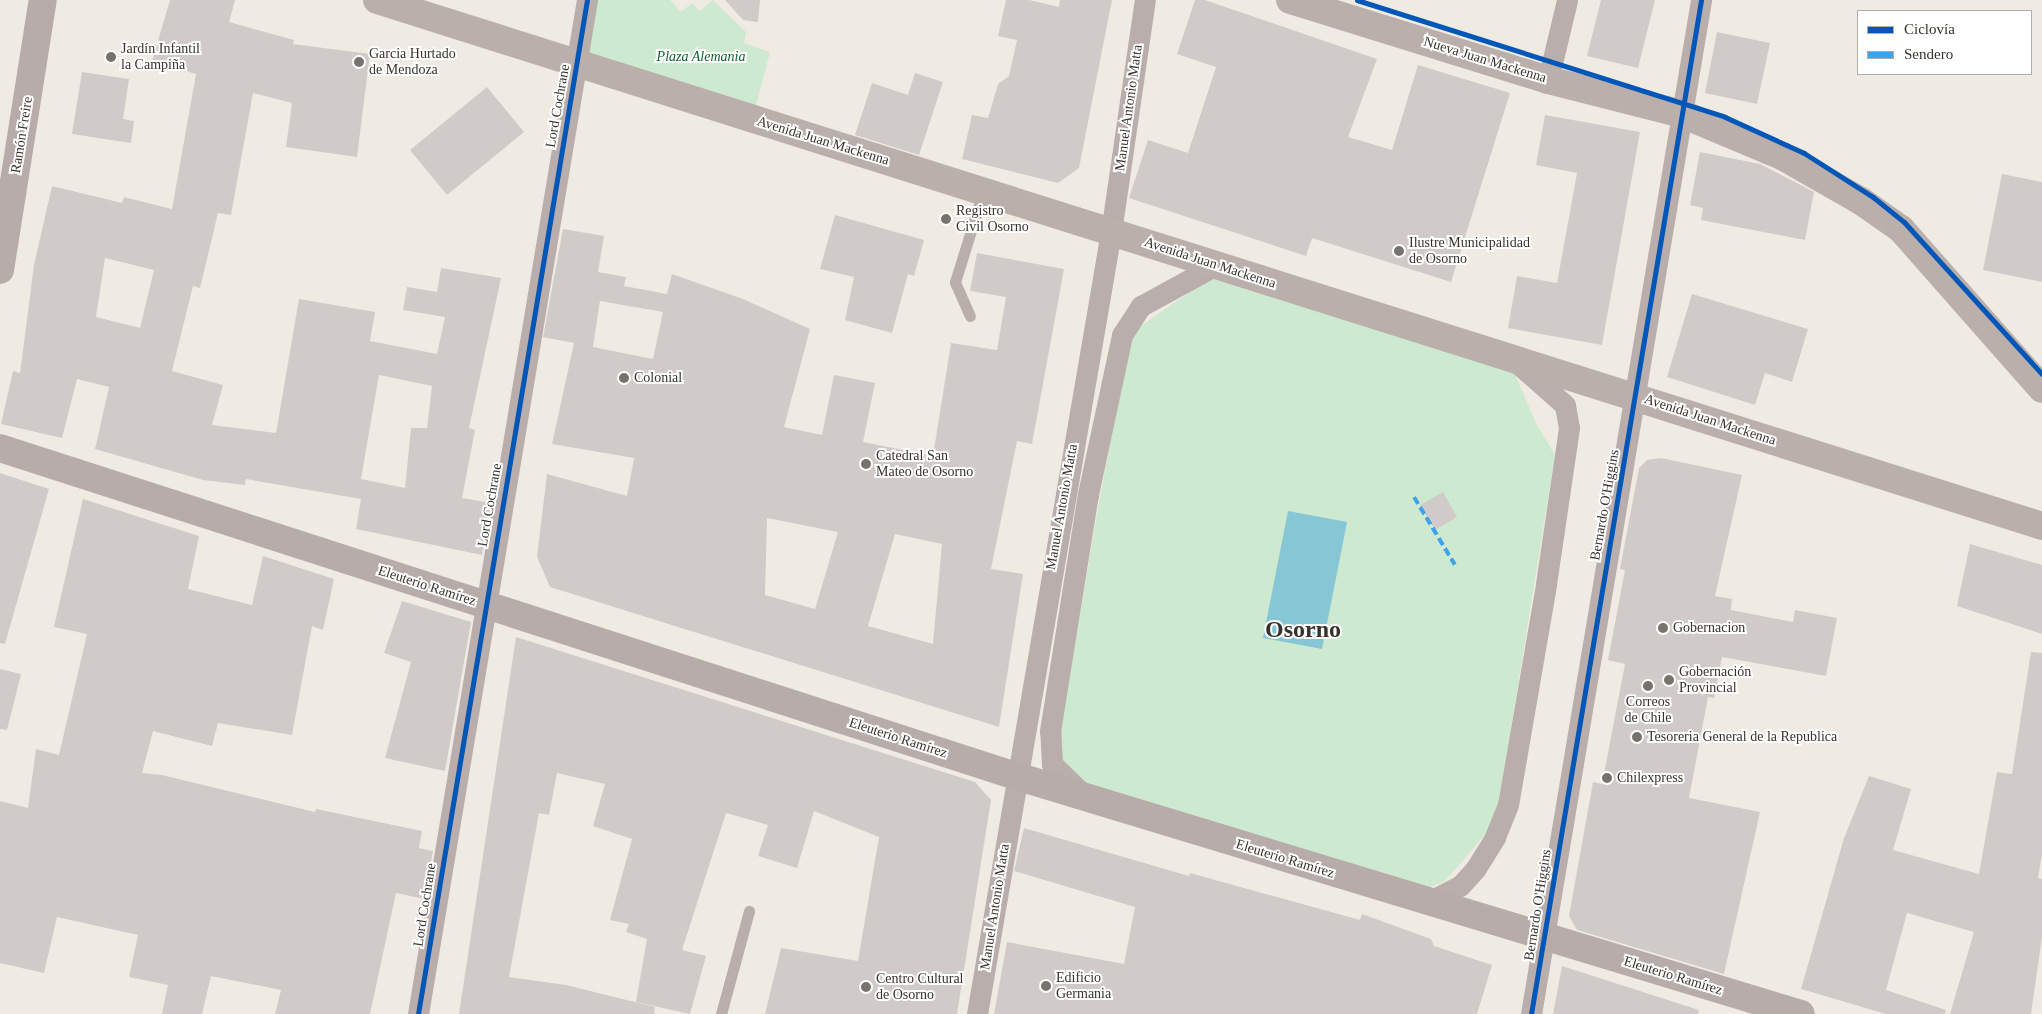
<!DOCTYPE html>
<html>
<head>
<meta charset="utf-8">
<style>
  body { margin:0 }
  #map { position:relative; width:2042px; height:1014px; overflow:hidden; background:#f0ebe2; font-family:"Times New Roman",serif }
  div>[style] { position:absolute }
  .green>* { inset:0; background:#cde9d0 }
  .water>* { inset:0; background:#86c6d5 }
  .building>* { inset:0; background:#d0cbc9 }
  .lane>* { height:11px; margin:-5.5px; padding:0 5.5px; transform-origin:5.5px; border-radius:5.5px; background:#b9aeab }
  .street>* { height:21px; margin:-10.5px; padding:0 10.5px; transform-origin:10.5px; border-radius:10.5px; background:#b9aeab }
  .secondary>* { height:28px; margin:-14px; padding:0 14px; transform-origin:14px; border-radius:14px; background:#b7aca9 }
  .primary>* { height:28px; margin:-14px; padding:0 14px; transform-origin:14px; border-radius:14px; background:#baafab }
  .quiet>* { height:4px; margin-top:-2px; transform-origin:0; background:repeating-linear-gradient(90deg,#3fa3eb 0 8px,transparent 0 12px) }
  .cycleway>* { height:5px; margin:-2.5px; padding:0 2.5px; transform-origin:2.5px; border-radius:2.5px; background:#0057b8 }
  .dots>* { width:14px; height:14px; translate:-50% -50%; box-sizing:border-box; border:2px solid #fff; border-radius:50% }
  span { translate:-50% -50%; white-space:nowrap; text-align:center; line-height:1.15; -webkit-text-stroke:4px #fff; paint-order:stroke }
  .poi-label { font-size:14px; color:#36332c }
  .left { translate:0 -50%; text-align:left }
  .park-label { font-size:14px; color:#106036; font-style:italic }
  .street-label { font-size:14px; color:#36332c }
  .town-label { font-size:24px; color:#36332c; font-weight:700 }
  .legend { position:absolute; left:1857px; top:10px; width:175px; height:65px; box-sizing:border-box; background:#fff; border:1px solid #afadab; margin:0; padding:6px 9px; list-style:none; font-size:15px; color:#36332c }
  .legend li { display:flex; align-items:center; gap:10px; height:25px }
  .legend b { width:25px; border:1px solid #afadab }
</style>
</head>
<body>
<div id="map">
  <div class="green">
    <div style="clip-path:polygon(588px 0,670px 0,681px 12px,692px 3px,700px 11px,713px 0,746px 32px,744px 43px,770px 52px,752px 121px,577px 64px)"></div>
    <div style="clip-path:polygon(1210px 278px,1514px 372px,1537px 425px,1555px 455px,1496px 822px,1445px 881px,1428px 888px,1083px 790px,1060px 760px,1059px 738px,1100px 496px,1132px 332px)"></div>
  </div>
  <div class="water">
    <div style="clip-path:polygon(1288px 511px,1347px 522px,1322px 649px,1263px 638px)"></div>
  </div>
  <div class="building">
    <div style="clip-path:polygon(evenodd,170px 0,235px 0,229px 22px,294px 40px,293px 44px,370px 54px,357px 157px,286px 147px,292px 103px,253px 93px,231px 215px,218px 213px,200px 288px,193px 286px,172px 371px,223px 385px,212px 425px,276px 433px,299px 299px,375px 312px,370px 341px,437px 354px,445px 317px,403px 310px,407px 287px,437px 292px,441px 268px,501px 278px,469px 428px,475px 430px,462px 498px,491px 503px,482px 555px,356px 529px,361px 499px,246px 479px,245px 485px,203px 480px,95px 449px,109px 387px,77px 379px,62px 438px,1px 424px,13px 371px,20px 373px,34px 265px,52px 186px,122px 203px,124px 197px,172px 209px,196px 74px,152px 61px,170px 0,105px 258px,154px 270px,140px 328px,96px 317px,105px 258px,170px 0,379px 375px,432px 386px,427px 428px,411px 428px,405px 488px,361px 479px,379px 375px)"></div>
    <div style="clip-path:polygon(725px 0,760px 0,758px 22px,743px 20px)"></div>
    <div style="clip-path:polygon(1006px 0,1029px 0,1059px 7px,1060px 0,1112px 0,1079px 168px,1058px 183px,962px 159px,972px 115px,988px 118px,998px 84px,1009px 76px,1017px 40px,998px 36px)"></div>
    <div style="clip-path:polygon(1195px 0,1205px 0,1377px 59px,1348px 137px,1392px 150px,1418px 65px,1510px 93px,1451px 282px,1312px 238px,1306px 256px,1129px 198px,1148px 140px,1188px 153px,1216px 67px,1177px 54px)"></div>
    <div style="clip-path:polygon(1601px 0,1655px 0,1638px 68px,1587px 56px)"></div>
    <div style="clip-path:polygon(1717px 32px,1770px 43px,1757px 104px,1705px 93px)"></div>
    <div style="clip-path:polygon(82px 72px,129px 79px,123px 119px,134px 121px,131px 143px,72px 134px)"></div>
    <div style="clip-path:polygon(915px 73px,943px 82px,919px 155px,855px 135px,872px 83px,908px 95px)"></div>
    <div style="clip-path:polygon(487px 87px,524px 132px,447px 195px,410px 150px)"></div>
    <div style="clip-path:polygon(1545px 115px,1640px 132px,1602px 345px,1508px 328px,1517px 276px,1557px 283px,1577px 173px,1536px 165px)"></div>
    <div style="clip-path:polygon(1700px 152px,1760px 164px,1814px 192px,1805px 240px,1701px 220px,1703px 208px,1690px 205px)"></div>
    <div style="clip-path:polygon(2002px 174px,2042px 182px,2042px 282px,1983px 270px)"></div>
    <div style="clip-path:polygon(835px 215px,924px 240px,914px 276px,908px 274px,892px 333px,845px 320px,854px 277px,820px 269px)"></div>
    <div style="clip-path:polygon(evenodd,563px 229px,604px 236px,598px 272px,626px 277px,624px 286px,667px 294px,672px 274px,743px 299px,810px 329px,784px 427px,822px 435px,834px 375px,875px 383px,863px 442px,933px 456px,951px 343px,997px 350px,1006px 297px,970px 291px,977px 253px,1064px 269px,1032px 444px,1017px 441px,991px 569px,1023px 574px,999px 727px,550px 587px,537px 557px,547px 474px,627px 496px,634px 458px,552px 444px,574px 343px,543px 337px,563px 229px,600px 301px,663px 312px,653px 359px,593px 347px,600px 301px,563px 229px,767px 518px,838px 532px,815px 609px,765px 595px,767px 518px,563px 229px,895px 534px,942px 544px,933px 644px,868px 626px,895px 534px)"></div>
    <div style="clip-path:polygon(1692px 294px,1808px 329px,1792px 382px,1765px 373px,1755px 405px,1667px 377px)"></div>
    <div style="clip-path:polygon(1661px 458px,1742px 475px,1715px 596px,1732px 599px,1731px 610px,1793px 622px,1795px 610px,1837px 618px,1826px 676px,1722px 657px,1714px 698px,1708px 697px,1689px 798px,1760px 812px,1724px 974px,1577px 930px,1569px 916px,1593px 782px,1602px 784px,1625px 664px,1608px 660px,1625px 570px,1620px 569px,1639px 468px,1647px 460px)"></div>
    <div style="clip-path:polygon(0 473px,49px 489px,5px 644px,0 643px)"></div>
    <div style="clip-path:polygon(1443px 492px,1457px 517px,1435px 530px,1420px 505px)"></div>
    <div style="clip-path:polygon(83px 499px,199px 536px,188px 589px,252px 605px,263px 556px,334px 579px,323px 630px,312px 626px,292px 735px,218px 723px,212px 746px,153px 731px,142px 773px,162px 775px,315px 812px,316px 809px,422px 831px,419px 848px,433px 851px,424px 899px,396px 893px,370px 1014px,275px 1014px,281px 990px,211px 976px,202px 1014px,162px 1014px,168px 985px,129px 977px,138px 935px,57px 917px,44px 973px,0 963px,0 801px,28px 808px,36px 749px,59px 755px,87px 634px,54px 627px)"></div>
    <div style="clip-path:polygon(1970px 544px,2042px 565px,2042px 634px,1957px 606px)"></div>
    <div style="clip-path:polygon(402px 601px,471px 622px,445px 771px,385px 758px,411px 662px,384px 653px)"></div>
    <div style="clip-path:polygon(516px 637px,975px 782px,991px 800px,957px 1014px,765px 1014px,781px 948px,858px 961px,879px 837px,814px 811px,797px 868px,758px 856px,768px 825px,726px 813px,682px 950px,706px 956px,690px 1014px,636px 1002px,647px 939px,626px 932px,629px 924px,610px 920px,632px 839px,593px 826px,605px 784px,557px 773px,549px 815px,539px 813px,509px 977px,566px 985px,655px 1007px,654px 1014px,459px 1014px)"></div>
    <div style="clip-path:polygon(2031px 652px,2042px 653px,2042px 855px,2038px 878px,2042px 879px,2042px 937px,2031px 1014px,1950px 1014px,1974px 932px,1907px 913px,1886px 990px,1946px 1010px,1945px 1014px,1886px 1014px,1801px 989px,1844px 838px,1869px 776px,1911px 789px,1893px 850px,1979px 874px,1997px 772px,2012px 774px)"></div>
    <div style="clip-path:polygon(0 669px,21px 674px,7px 730px,0 729px)"></div>
    <div style="clip-path:polygon(1024px 828px,1189px 876px,1190px 873px,1360px 920px,1362px 914px,1431px 939px,1434px 946px,1492px 965px,1477px 1014px,994px 1014px,1007px 942px,1124px 964px,1135px 907px,1014px 871px)"></div>
    <div style="clip-path:polygon(1562px 966px,1699px 1010px,1698px 1014px,1553px 1014px)"></div>
  </div>
  <div class="lane">
    <div style="left:970px;top:316px;width:37px;rotate:-114deg"></div>
    <div style="left:955px;top:282px;width:94px;rotate:-72.7deg"></div>
    <div style="left:721px;top:1014px;width:107px;rotate:-74.8deg"></div>
  </div>
  <div class="street">
    <div style="left:1548px;top:80px;width:82px;rotate:-76.6deg"></div>
    <div style="left:1085px;top:796px;width:46px;rotate:-135.9deg"></div>
    <div style="left:1052px;top:764px;width:33px;rotate:-93deg"></div>
    <div style="left:1050px;top:731px;width:240px;rotate:-80.9deg"></div>
    <div style="left:1088px;top:494px;width:163px;rotate:-77.9deg"></div>
    <div style="left:1122px;top:335px;width:35px;rotate:-57deg"></div>
    <div style="left:1141px;top:306px;width:85px;rotate:-28.7deg"></div>
    <div style="left:1428px;top:902px;width:36px;rotate:-27deg"></div>
    <div style="left:1460px;top:886px;width:24px;rotate:-48deg"></div>
    <div style="left:1476px;top:868px;width:36px;rotate:-58deg"></div>
    <div style="left:1495px;top:837px;width:35px;rotate:-68deg"></div>
    <div style="left:1508px;top:805px;width:224px;rotate:-80.2deg"></div>
    <div style="left:1546px;top:584px;width:158px;rotate:-81.6deg"></div>
    <div style="left:1569px;top:428px;width:23px;rotate:-100deg"></div>
    <div style="left:1565px;top:405px;width:65px;rotate:-138.7deg"></div>
    <div style="left:418px;top:1014px;width:1028px;rotate:-80.54deg"></div>
    <div style="left:977px;top:1014px;width:793px;rotate:-80.28deg"></div>
    <div style="left:1111px;top:232px;width:234px;rotate:-81.7deg"></div>
    <div style="left:1531px;top:1014px;width:1028px;rotate:-80.48deg"></div>
  </div>
  <div class="secondary">
    <div style="left:0;top:270px;width:273px;rotate:-81deg"></div>
    <div style="left:0;top:448px;width:1068px;rotate:17.89deg"></div>
    <div style="left:1016px;top:776px;width:820px;rotate:16.87deg"></div>
  </div>
  <div class="primary">
    <div style="left:377px;top:0;width:1746px;rotate:17.53deg"></div>
    <div style="left:1290px;top:0;width:270px;rotate:17.2deg"></div>
    <div style="left:1548px;top:80px;width:138px;rotate:14.2deg"></div>
    <div style="left:1682px;top:114px;width:108px;rotate:22.8deg"></div>
    <div style="left:1782px;top:156px;width:91px;rotate:29.7deg"></div>
    <div style="left:1861px;top:201px;width:49px;rotate:35deg"></div>
    <div style="left:1901px;top:229px;width:213px;rotate:48.6deg"></div>
  </div>
  <div class="quiet">
    <div style="left:1414px;top:497px;width:79px;rotate:58.9deg"></div>
  </div>
  <div class="cycleway">
    <div style="left:1357px;top:0;width:386px;rotate:17.6deg"></div>
    <div style="left:1725px;top:117px;width:87px;rotate:24.5deg"></div>
    <div style="left:1804px;top:153px;width:82px;rotate:32.5deg"></div>
    <div style="left:1873px;top:197px;width:40px;rotate:39deg"></div>
    <div style="left:1904px;top:222px;width:205px;rotate:47.8deg"></div>
    <div style="left:418px;top:1014px;width:1028px;rotate:-80.54deg"></div>
    <div style="left:1531px;top:1014px;width:1028px;rotate:-80.48deg"></div>
  </div>
  <div class="dots">
    <div style="left:111px;top:57px;background:#77736c"></div>
    <div style="left:359px;top:62px;background:#77736c"></div>
    <div style="left:946px;top:219px;background:#77736c"></div>
    <div style="left:1399px;top:251px;background:#77736c"></div>
    <div style="left:624px;top:378px;background:#77736c"></div>
    <div style="left:866px;top:464px;background:#77736c"></div>
    <div style="left:1663px;top:628px;background:#77736c"></div>
    <div style="left:1669px;top:680px;background:#77736c"></div>
    <div style="left:1648px;top:686px;background:#77736c"></div>
    <div style="left:1637px;top:737px;background:#77736c"></div>
    <div style="left:1607px;top:778px;background:#77736c"></div>
    <div style="left:1046px;top:986px;background:#77736c"></div>
    <div style="left:866px;top:987px;background:#77736c"></div>
  </div>
  <div class="poi-label">
    <span class="left" style="left:121px;top:57px">Jardín Infantil<br>la Campiña</span>
    <span class="left" style="left:369px;top:62px">Garcia Hurtado<br>de Mendoza</span>
    <span class="left" style="left:956px;top:219px">Registro<br>Civil Osorno</span>
    <span class="left" style="left:1409px;top:251px">Ilustre Municipalidad<br>de Osorno</span>
    <span class="left" style="left:634px;top:378px">Colonial</span>
    <span class="left" style="left:876px;top:464px">Catedral San<br>Mateo de Osorno</span>
    <span class="left" style="left:1673px;top:628px">Gobernacion</span>
    <span class="left" style="left:1679px;top:680px">Gobernación<br>Provincial</span>
    <span style="left:1648px;top:710px">Correos<br>de Chile</span>
    <span class="left" style="left:1647px;top:737px">Tesoreria General de la Republica</span>
    <span class="left" style="left:1617px;top:778px">Chilexpress</span>
    <span class="left" style="left:1056px;top:986px">Edificio<br>Germania</span>
    <span class="left" style="left:876px;top:987px">Centro Cultural<br>de Osorno</span>
  </div>
  <div class="park-label">
    <span style="left:701px;top:57px">Plaza Alemania</span>
  </div>
  <div class="street-label">
    <span style="left:1485px;top:60px;rotate:17deg">Nueva Juan Mackenna</span>
    <span style="left:558px;top:106px;rotate:-80deg">Lord Cochrane</span>
    <span style="left:1129px;top:108px;rotate:-82deg">Manuel Antonio Matta</span>
    <span style="left:22px;top:135px;rotate:-81deg">Ramón Freire</span>
    <span style="left:823px;top:141px;rotate:17deg">Avenida Juan Mackenna</span>
    <span style="left:1210px;top:263px;rotate:18deg">Avenida Juan Mackenna</span>
    <span style="left:1710px;top:420px;rotate:18deg">Avenida Juan Mackenna</span>
    <span style="left:490px;top:505px;rotate:-80deg">Lord Cochrane</span>
    <span style="left:1605px;top:505px;rotate:-80deg">Bernardo O'Higgins</span>
    <span style="left:1062px;top:507px;rotate:-80deg">Manuel Antonio Matta</span>
    <span style="left:427px;top:586px;rotate:18deg">Eleuterio Ramírez</span>
    <span style="left:898px;top:738px;rotate:18deg">Eleuterio Ramírez</span>
    <span style="left:1285px;top:859px;rotate:17deg">Eleuterio Ramírez</span>
    <span style="left:425px;top:905px;rotate:-81deg">Lord Cochrane</span>
    <span style="left:1538px;top:905px;rotate:-81deg">Bernardo O'Higgins</span>
    <span style="left:995px;top:907px;rotate:-81deg">Manuel Antonio Matta</span>
    <span style="left:1673px;top:976px;rotate:17deg">Eleuterio Ramírez</span>
  </div>
  <div class="town-label">
    <span style="left:1303px;top:630px">Osorno</span>
  </div>
  <ul class="legend">
  <li><b style="height:6px;background:#0057b8"></b>Ciclovía</li>
  <li><b style="height:6px;background:#3fa3eb"></b>Sendero</li>
  </ul>
</div>
</body>
</html>
